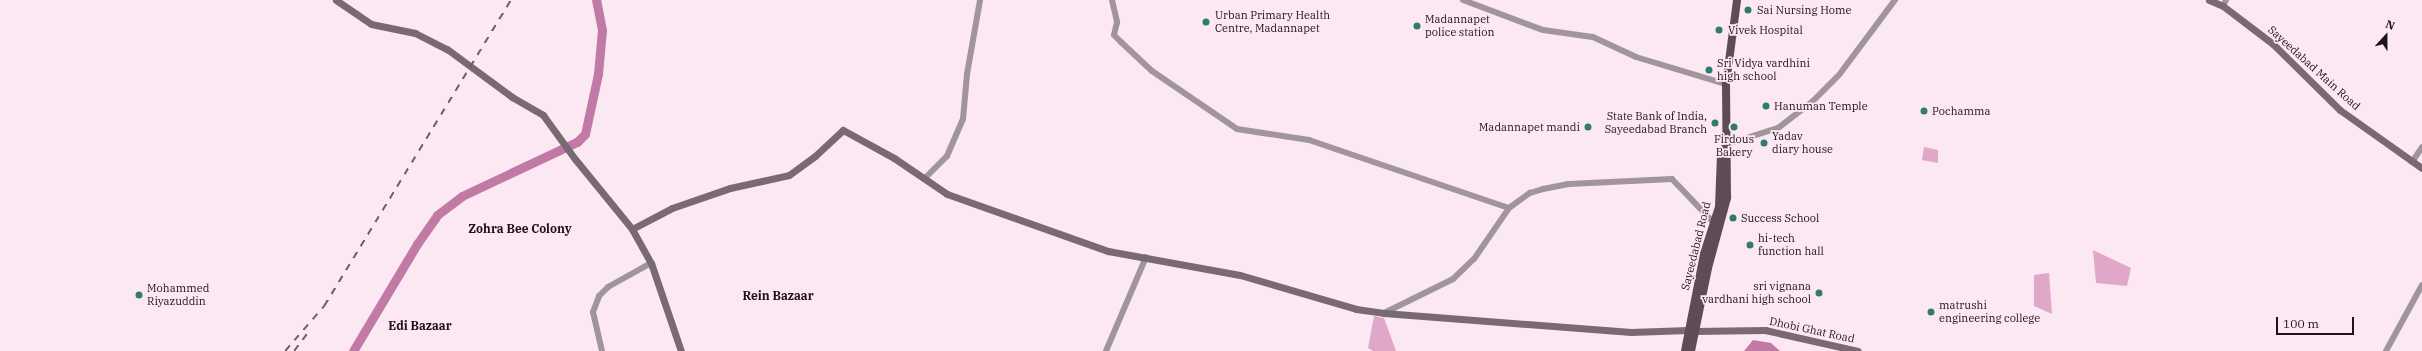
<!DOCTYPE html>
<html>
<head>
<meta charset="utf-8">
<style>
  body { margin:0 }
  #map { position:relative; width:2422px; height:351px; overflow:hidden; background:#fce8f3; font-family:"IBM Plex Serif",serif }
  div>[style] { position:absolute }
  .green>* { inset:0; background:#e0a7c8 }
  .water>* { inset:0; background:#c17aa5 }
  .river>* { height:9px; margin:-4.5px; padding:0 4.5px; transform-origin:4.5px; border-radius:4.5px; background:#c17aa5 }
  .tertiary>* { height:6px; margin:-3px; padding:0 3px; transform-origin:3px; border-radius:3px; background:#9f959a }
  .secondary>* { height:7px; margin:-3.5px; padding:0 3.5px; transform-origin:3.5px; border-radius:3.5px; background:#796a72 }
  .primary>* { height:8px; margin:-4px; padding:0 4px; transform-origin:4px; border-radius:4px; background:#5d4c56 }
  .rail>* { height:1.5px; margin-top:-0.75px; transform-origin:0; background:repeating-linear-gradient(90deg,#6c6067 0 7px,transparent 0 14px) }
  .dots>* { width:11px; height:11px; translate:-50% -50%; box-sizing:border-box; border:2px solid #fce8f3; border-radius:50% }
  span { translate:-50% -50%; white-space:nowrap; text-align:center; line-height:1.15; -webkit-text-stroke:3.5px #fce8f3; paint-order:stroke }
  .poi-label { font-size:11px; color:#1c1419 }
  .left { translate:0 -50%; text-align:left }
  .right { translate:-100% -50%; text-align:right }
  .street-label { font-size:11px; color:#1c1419 }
  .neighbourhood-label { font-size:12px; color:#1c1419; font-weight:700 }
  .north { position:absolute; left:2366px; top:16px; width:40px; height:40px; -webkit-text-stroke:3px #fce8f3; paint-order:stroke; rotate:21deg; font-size:11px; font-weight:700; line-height:16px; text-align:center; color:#1c1419 }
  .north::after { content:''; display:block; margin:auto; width:14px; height:18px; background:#1c1419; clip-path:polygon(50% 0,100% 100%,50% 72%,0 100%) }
  .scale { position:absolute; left:2276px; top:317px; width:78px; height:18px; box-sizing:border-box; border:2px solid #1c1419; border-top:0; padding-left:5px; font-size:12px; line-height:14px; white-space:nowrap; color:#1c1419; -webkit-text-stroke:3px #fce8f3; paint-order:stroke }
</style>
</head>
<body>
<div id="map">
  <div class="green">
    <div style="clip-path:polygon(1924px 147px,1938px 150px,1938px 163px,1922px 160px)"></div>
    <div style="clip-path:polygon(2093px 250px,2131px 268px,2127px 286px,2096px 283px)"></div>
    <div style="clip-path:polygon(2049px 273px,2052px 314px,2034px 306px,2034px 275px)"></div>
    <div style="clip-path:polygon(1374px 316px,1384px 318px,1396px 351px,1373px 351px,1368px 348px)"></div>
  </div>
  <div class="water">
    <div style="clip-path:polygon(1753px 340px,1771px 343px,1780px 351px,1744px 351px)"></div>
  </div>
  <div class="river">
    <div style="left:353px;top:351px;width:125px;rotate:-59.1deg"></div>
    <div style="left:417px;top:244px;width:35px;rotate:-55deg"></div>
    <div style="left:437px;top:215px;width:31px;rotate:-37deg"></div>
    <div style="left:462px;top:196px;width:127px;rotate:-25.2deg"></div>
    <div style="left:577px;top:142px;width:11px;rotate:-45deg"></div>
    <div style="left:585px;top:134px;width:61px;rotate:-77.8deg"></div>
    <div style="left:598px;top:74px;width:44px;rotate:-84.8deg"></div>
    <div style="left:602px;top:30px;width:31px;rotate:-101deg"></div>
  </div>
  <div class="tertiary">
    <div style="left:1112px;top:0;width:23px;rotate:77deg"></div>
    <div style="left:1117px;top:22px;width:13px;rotate:103deg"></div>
    <div style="left:1114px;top:35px;width:10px;rotate:45deg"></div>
    <div style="left:1121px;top:42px;width:42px;rotate:43.1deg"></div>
    <div style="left:1152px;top:71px;width:103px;rotate:34.3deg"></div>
    <div style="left:1237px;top:129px;width:73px;rotate:8.7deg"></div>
    <div style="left:1309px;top:140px;width:211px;rotate:18.8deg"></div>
    <div style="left:1463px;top:0;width:85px;rotate:20.6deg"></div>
    <div style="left:1543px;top:30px;width:50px;rotate:8deg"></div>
    <div style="left:1593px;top:37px;width:47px;rotate:24.9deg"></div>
    <div style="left:1636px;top:57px;width:94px;rotate:16.7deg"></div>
    <div style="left:2223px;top:6px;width:7px;rotate:-63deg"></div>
    <div style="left:1839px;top:75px;width:94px;rotate:-53.3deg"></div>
    <div style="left:1724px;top:145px;width:57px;rotate:-17.5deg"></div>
    <div style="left:1778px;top:128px;width:44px;rotate:-37.6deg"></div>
    <div style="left:1813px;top:101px;width:34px;rotate:-45deg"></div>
    <div style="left:2412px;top:162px;width:18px;rotate:-56deg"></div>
    <div style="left:925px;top:178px;width:31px;rotate:-45deg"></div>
    <div style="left:947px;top:156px;width:40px;rotate:-66.6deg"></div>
    <div style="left:963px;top:119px;width:45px;rotate:-84.9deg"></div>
    <div style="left:967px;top:74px;width:75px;rotate:-80deg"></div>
    <div style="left:1384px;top:313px;width:77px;rotate:-26.2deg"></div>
    <div style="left:1453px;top:279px;width:29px;rotate:-44deg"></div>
    <div style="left:1474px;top:259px;width:62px;rotate:-55.5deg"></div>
    <div style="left:1509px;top:208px;width:26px;rotate:-36deg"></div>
    <div style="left:1530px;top:193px;width:14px;rotate:-17deg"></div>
    <div style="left:1543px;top:189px;width:26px;rotate:-11deg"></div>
    <div style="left:1569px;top:184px;width:103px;rotate:-2.8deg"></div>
    <div style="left:1672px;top:179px;width:62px;rotate:46.3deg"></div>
    <div style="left:602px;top:351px;width:40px;rotate:-103deg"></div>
    <div style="left:593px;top:312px;width:17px;rotate:-69deg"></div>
    <div style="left:599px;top:296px;width:13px;rotate:-45deg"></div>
    <div style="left:608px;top:287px;width:49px;rotate:-29.2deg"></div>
    <div style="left:1106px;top:351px;width:102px;rotate:-66.9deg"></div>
    <div style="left:2386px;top:351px;width:75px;rotate:-61.4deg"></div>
  </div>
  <div class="secondary">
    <div style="left:336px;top:0;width:42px;rotate:34.4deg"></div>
    <div style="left:371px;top:24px;width:45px;rotate:11.6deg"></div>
    <div style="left:415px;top:33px;width:36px;rotate:27deg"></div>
    <div style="left:447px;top:49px;width:81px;rotate:36.4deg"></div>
    <div style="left:512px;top:97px;width:36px;rotate:30deg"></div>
    <div style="left:543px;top:115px;width:54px;rotate:54deg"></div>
    <div style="left:575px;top:159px;width:90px;rotate:50.8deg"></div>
    <div style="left:632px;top:229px;width:39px;rotate:61deg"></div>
    <div style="left:651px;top:263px;width:93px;rotate:71.2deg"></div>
    <div style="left:2209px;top:0;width:15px;rotate:23deg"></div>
    <div style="left:2223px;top:6px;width:63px;rotate:37.2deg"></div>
    <div style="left:2273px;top:44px;width:94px;rotate:44.6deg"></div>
    <div style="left:2340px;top:110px;width:100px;rotate:35.3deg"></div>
    <div style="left:632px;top:229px;width:45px;rotate:-27.7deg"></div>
    <div style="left:672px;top:208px;width:61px;rotate:-19deg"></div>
    <div style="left:730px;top:188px;width:60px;rotate:-12.4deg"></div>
    <div style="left:789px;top:175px;width:32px;rotate:-36deg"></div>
    <div style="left:815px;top:156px;width:38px;rotate:-43deg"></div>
    <div style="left:843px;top:130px;width:58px;rotate:28.8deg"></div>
    <div style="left:894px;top:158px;width:64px;rotate:34.2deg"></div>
    <div style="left:947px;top:194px;width:171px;rotate:19.5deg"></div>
    <div style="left:1108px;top:251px;width:134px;rotate:10.3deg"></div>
    <div style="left:1240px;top:275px;width:121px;rotate:16.3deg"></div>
    <div style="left:1356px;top:309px;width:28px;rotate:8deg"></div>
    <div style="left:1384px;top:313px;width:248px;rotate:4.4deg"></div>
    <div style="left:1631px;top:332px;width:57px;rotate:-2deg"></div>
    <div style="left:1694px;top:331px;width:71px;rotate:-0.8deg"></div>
    <div style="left:1765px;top:330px;width:95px;rotate:12.7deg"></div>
  </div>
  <div class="primary">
    <div style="left:1685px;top:351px;width:99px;rotate:-78.9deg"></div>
    <div style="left:1704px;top:254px;width:49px;rotate:-72.3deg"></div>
    <div style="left:1719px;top:207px;width:51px;rotate:-87.8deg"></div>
    <div style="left:1721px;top:156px;width:7px;rotate:-56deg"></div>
    <div style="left:1691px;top:351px;width:85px;rotate:-78.4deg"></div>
    <div style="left:1708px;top:268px;width:73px;rotate:-74.8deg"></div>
    <div style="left:1727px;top:198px;width:114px;rotate:-90.5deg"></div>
    <div style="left:1726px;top:84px;width:85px;rotate:-82.5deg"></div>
  </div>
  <div class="rail">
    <div style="left:285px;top:351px;width:60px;rotate:-49.1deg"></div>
    <div style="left:324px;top:306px;width:359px;rotate:-58.6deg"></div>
    <div style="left:294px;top:351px;width:26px;rotate:-53deg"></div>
  </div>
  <div class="dots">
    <div style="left:1748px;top:10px;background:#317973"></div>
    <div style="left:1206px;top:22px;background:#317973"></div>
    <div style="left:1417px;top:26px;background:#317973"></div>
    <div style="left:1719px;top:30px;background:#317973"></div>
    <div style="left:1709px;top:70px;background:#317973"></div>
    <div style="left:1766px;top:106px;background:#317973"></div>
    <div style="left:1924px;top:111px;background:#317973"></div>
    <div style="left:1715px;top:123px;background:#317973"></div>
    <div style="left:1588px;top:127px;background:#317973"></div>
    <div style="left:1734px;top:127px;background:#317973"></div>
    <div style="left:1764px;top:143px;background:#317973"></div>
    <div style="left:1733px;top:218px;background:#317973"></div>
    <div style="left:1750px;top:245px;background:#317973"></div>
    <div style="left:1819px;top:293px;background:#317973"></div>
    <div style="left:139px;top:295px;background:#317973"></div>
    <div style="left:1931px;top:312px;background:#317973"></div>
  </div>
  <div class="poi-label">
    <span class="left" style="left:1757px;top:10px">Sai Nursing Home</span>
    <span class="left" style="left:1215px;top:22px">Urban Primary Health<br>Centre, Madannapet</span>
    <span class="left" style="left:1425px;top:26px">Madannapet<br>police station</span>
    <span class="left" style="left:1728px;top:30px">Vivek Hospital</span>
    <span class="left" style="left:1717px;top:70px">Sri Vidya vardhini<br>high school</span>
    <span class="left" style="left:1774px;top:106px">Hanuman Temple</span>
    <span class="left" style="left:1932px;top:111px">Pochamma</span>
    <span class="right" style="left:1707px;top:123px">State Bank of India,<br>Sayeedabad Branch</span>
    <span class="right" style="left:1580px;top:127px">Madannapet mandi</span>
    <span class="left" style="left:1772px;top:143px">Yadav<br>diary house</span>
    <span style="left:1734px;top:146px">Firdous<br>Bakery</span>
    <span class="left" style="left:1741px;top:218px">Success School</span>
    <span class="left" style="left:1758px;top:245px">hi-tech<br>function hall</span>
    <span class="right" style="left:1811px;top:293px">sri vignana<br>vardhani high school</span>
    <span class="left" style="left:147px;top:295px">Mohammed<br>Riyazuddin</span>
    <span class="left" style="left:1939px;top:312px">matrushi<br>engineering college</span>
  </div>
  <div class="street-label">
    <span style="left:2314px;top:68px;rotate:42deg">Sayeedabad Main Road</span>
    <span style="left:1696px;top:246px;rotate:-76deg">Sayeedabad Road</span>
    <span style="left:1812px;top:330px;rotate:12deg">Dhobi Ghat Road</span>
  </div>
  <div class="neighbourhood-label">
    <span style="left:520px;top:229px">Zohra Bee Colony</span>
    <span style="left:778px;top:296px">Rein Bazaar</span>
    <span style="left:420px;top:326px">Edi Bazaar</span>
  </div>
  <div class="north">N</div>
  <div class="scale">100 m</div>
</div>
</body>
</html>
